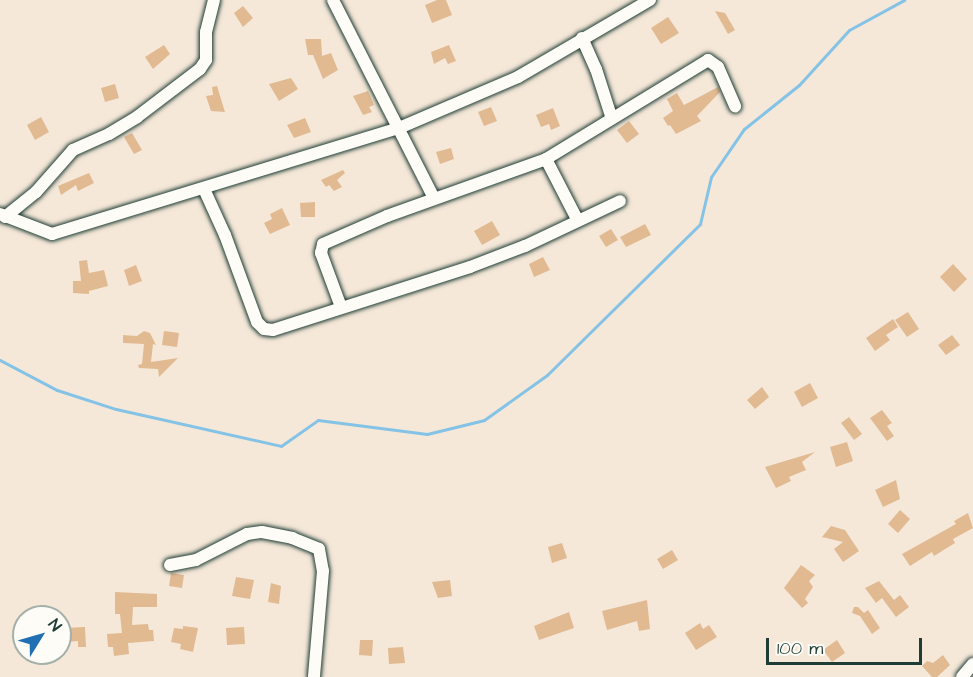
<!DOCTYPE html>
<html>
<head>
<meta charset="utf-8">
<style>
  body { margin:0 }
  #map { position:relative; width:973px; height:677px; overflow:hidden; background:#f5e8d9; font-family:"Architects Daughter",sans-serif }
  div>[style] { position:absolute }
  .stream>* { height:3px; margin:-1.5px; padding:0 1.5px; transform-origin:1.5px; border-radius:1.5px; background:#85c3e6 }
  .building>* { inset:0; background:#e1ba92 }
  .roads { filter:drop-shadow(0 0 2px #1f3d34) drop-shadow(0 0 2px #1f3d34) }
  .street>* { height:12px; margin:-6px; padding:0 6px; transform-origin:6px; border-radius:6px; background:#fdfcf7 }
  span { translate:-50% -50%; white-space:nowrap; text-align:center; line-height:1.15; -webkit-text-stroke:6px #fdfcf7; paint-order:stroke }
  .north { position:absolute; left:12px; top:605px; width:60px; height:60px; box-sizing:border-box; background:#fdfcf7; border:2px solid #a4b0a9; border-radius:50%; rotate:53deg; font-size:16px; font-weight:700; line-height:24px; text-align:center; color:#1f3d34 }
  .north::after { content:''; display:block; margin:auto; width:21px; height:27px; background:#1f6fb2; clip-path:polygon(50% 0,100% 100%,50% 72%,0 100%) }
  .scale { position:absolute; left:766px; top:638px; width:156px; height:27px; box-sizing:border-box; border:3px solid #1f3d34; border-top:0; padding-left:8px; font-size:18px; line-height:21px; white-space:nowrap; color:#1f3d34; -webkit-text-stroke:4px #fdfcf7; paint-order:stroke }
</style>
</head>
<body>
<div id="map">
  <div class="stream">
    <div style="left:0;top:360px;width:64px;rotate:27.8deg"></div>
    <div style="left:57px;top:390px;width:62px;rotate:17.9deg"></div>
    <div style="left:116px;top:409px;width:169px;rotate:12.6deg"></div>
    <div style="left:281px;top:446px;width:45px;rotate:-35.1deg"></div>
    <div style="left:318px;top:420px;width:110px;rotate:7.3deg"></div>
    <div style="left:427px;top:434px;width:59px;rotate:-13.8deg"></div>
    <div style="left:484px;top:420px;width:77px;rotate:-35.5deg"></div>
    <div style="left:547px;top:375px;width:215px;rotate:-44.6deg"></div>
    <div style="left:700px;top:224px;width:48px;rotate:-76.8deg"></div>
    <div style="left:711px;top:177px;width:58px;rotate:-55.5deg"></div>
    <div style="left:744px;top:129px;width:70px;rotate:-38.7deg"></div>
    <div style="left:799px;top:85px;width:74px;rotate:-47.7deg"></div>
    <div style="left:849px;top:30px;width:63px;rotate:-28.6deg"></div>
  </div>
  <div class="building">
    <div style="clip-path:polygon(437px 0,446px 0,452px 15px,432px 23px,425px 5px)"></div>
    <div style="clip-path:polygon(243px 6px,253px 18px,243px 27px,234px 13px)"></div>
    <div style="clip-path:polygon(715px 11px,725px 13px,735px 30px,728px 34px)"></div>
    <div style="clip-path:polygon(668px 17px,679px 33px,661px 44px,651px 28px)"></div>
    <div style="clip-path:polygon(305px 39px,321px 39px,322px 56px,331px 53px,338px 70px,323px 79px,313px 55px,308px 55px)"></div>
    <div style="clip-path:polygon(164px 45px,170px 54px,153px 69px,145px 57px)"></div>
    <div style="clip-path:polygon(449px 45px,456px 61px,448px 64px,445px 58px,434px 64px,431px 52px)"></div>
    <div style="clip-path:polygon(291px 78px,298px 89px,279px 101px,269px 84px)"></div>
    <div style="clip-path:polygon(115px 84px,119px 98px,105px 102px,101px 88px)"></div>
    <div style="clip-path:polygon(217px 86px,225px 112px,211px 111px,206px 96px,213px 95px,212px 87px)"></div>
    <div style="clip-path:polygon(718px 87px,720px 92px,697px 116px,701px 121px,676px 134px,670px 125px,668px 126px,663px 118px,673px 111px,667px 99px,677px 93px,684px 105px)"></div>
    <div style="clip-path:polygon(368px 91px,374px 105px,369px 107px,372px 112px,363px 115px,353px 96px)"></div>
    <div style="clip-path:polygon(491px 107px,497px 121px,484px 126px,478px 112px)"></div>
    <div style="clip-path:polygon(553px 108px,560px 126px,551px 130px,549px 124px,541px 127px,536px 115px)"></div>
    <div style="clip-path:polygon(41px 117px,49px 132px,35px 140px,27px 125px)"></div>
    <div style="clip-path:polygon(305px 118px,311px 132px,294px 138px,287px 125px)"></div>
    <div style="clip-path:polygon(629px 121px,639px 134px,627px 143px,617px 130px)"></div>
    <div style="clip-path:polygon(132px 133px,142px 150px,134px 154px,124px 137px)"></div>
    <div style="clip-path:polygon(451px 148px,454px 159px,440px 164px,436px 152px)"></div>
    <div style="clip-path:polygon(343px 170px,345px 173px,337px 180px,342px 187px,334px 191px,329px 185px,326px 187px,321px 180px)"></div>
    <div style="clip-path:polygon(89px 173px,94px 183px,78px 191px,76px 185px,61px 195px,58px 186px)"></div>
    <div style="clip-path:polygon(315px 202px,315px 217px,301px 217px,300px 203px)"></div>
    <div style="clip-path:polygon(282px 208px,290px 225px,270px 234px,264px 223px,272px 219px,270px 214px)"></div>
    <div style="clip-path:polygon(492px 221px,500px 235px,482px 245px,474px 231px)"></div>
    <div style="clip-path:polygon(645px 224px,651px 235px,626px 247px,620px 237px)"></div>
    <div style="clip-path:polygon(611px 229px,618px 240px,606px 247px,599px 236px)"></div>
    <div style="clip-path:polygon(543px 257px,550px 270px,534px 277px,529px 264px)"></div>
    <div style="clip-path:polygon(87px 260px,89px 273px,104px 270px,108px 286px,89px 291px,89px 294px,73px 293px,73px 281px,81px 281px,79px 261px)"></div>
    <div style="clip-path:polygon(953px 264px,967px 279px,954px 292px,940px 277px)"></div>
    <div style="clip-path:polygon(136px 265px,142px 281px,129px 286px,124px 270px)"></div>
    <div style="clip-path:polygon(908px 312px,919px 329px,907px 337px,895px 320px)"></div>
    <div style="clip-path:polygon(893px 319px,898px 327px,886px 335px,890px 340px,875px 351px,866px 338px)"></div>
    <div style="clip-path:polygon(144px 331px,150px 333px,156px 345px,153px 344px,151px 362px,178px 358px,159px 377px,158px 369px,139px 368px,138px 365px,142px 364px,144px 344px,123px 343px,123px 335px,137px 336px)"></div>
    <div style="clip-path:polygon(164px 331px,179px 333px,177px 347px,162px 345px)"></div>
    <div style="clip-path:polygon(952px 335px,960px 345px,946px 355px,938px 345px)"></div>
    <div style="clip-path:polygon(810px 383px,818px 398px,802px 407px,794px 392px)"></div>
    <div style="clip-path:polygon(762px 387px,769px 397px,755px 409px,747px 400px)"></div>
    <div style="clip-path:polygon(882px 410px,892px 423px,887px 426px,894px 436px,887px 441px,870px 418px)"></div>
    <div style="clip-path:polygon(849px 417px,862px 434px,854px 440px,841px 423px)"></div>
    <div style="clip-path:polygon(847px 442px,853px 461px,836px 467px,830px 447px)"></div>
    <div style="clip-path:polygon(815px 452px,802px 462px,806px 470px,789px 477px,791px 481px,776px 488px,765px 467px)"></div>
    <div style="clip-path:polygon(896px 480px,900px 499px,883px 507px,875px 490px)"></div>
    <div style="clip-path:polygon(900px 510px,910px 519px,898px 533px,888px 524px)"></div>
    <div style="clip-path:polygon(968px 513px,973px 528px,953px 539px,955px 543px,934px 556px,932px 552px,910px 566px,902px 554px,956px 524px,954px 521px)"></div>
    <div style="clip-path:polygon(831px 526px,845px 530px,859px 551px,843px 562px,834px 549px,843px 542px,822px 537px)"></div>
    <div style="clip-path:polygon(562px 543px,567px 558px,552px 563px,548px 547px)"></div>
    <div style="clip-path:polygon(672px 550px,678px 560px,663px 569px,657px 559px)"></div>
    <div style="clip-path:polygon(801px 565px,815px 575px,809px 581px,813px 587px,805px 599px,808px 603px,802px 608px,784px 588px)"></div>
    <div style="clip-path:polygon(171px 573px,184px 575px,182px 588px,169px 586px)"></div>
    <div style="clip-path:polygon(236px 577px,254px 580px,250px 599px,232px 596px)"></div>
    <div style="clip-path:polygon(450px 580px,452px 596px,438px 598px,432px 582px)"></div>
    <div style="clip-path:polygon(879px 581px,894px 600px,900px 595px,909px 607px,896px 617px,882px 598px,876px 603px,865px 588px)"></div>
    <div style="clip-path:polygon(271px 583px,281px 586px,279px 604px,268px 602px)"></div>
    <div style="clip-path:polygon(115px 592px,157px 594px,157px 607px,133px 607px,132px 625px,148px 624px,149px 630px,153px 630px,154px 641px,128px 643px,129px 654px,114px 656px,113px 647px,108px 647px,107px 634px,122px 633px,120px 614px,115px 614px)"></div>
    <div style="clip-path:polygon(647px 600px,650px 629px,639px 631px,637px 621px,607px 630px,602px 611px)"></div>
    <div style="clip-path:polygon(854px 607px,858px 607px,864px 613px,868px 610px,880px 628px,872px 634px,860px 616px,852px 613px)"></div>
    <div style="clip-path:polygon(569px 612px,574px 628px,539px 640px,534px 626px)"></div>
    <div style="clip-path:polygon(700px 623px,703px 629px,709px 625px,717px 637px,696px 650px,685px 633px)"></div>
    <div style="clip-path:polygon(183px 626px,198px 628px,193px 652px,180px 649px,181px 644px,171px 642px,174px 628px,183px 629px)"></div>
    <div style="clip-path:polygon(85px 627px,86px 647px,78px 647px,78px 641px,67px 642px,66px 628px)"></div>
    <div style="clip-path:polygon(244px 627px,245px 644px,227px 645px,226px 628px)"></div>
    <div style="clip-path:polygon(360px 640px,373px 640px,372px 656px,359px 655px)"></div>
    <div style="clip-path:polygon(837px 640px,845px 653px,832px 662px,823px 650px)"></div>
    <div style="clip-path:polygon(403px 647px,405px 663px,389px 664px,388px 648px)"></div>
    <div style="clip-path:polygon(943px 655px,950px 665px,937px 677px,932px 677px,922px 666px,927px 661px,933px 663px)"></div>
  </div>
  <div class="roads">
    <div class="street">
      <div style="left:333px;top:0;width:222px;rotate:63deg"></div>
      <div style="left:582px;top:38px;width:34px;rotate:66deg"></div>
      <div style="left:596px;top:69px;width:52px;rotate:72.3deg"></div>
      <div style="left:546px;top:159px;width:68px;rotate:62.7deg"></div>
      <div style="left:204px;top:189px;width:51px;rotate:65.5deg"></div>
      <div style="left:225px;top:235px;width:93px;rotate:69.8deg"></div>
      <div style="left:257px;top:322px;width:10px;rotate:45deg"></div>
      <div style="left:264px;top:329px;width:9px;rotate:6deg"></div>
      <div style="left:273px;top:330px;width:207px;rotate:-17.7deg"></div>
      <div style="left:470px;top:267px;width:59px;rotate:-20.9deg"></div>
      <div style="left:525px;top:246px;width:105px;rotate:-25.3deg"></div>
      <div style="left:0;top:214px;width:56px;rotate:21deg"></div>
      <div style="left:52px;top:234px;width:363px;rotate:-17deg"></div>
      <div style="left:399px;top:128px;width:129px;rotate:-23.2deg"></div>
      <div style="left:518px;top:77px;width:153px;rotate:-30.3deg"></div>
      <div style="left:5px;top:217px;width:40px;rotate:-39deg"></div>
      <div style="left:36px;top:192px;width:56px;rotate:-48.6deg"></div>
      <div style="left:73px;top:150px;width:39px;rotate:-24deg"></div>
      <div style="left:109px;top:134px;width:33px;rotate:-31deg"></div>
      <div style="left:137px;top:117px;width:79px;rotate:-37.3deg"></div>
      <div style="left:200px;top:69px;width:11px;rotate:-56deg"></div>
      <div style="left:206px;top:60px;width:28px;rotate:-90deg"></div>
      <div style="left:206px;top:32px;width:33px;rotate:-76deg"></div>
      <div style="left:341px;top:307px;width:58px;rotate:-110.3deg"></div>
      <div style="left:321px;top:253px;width:9px;rotate:-77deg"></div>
      <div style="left:323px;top:244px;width:70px;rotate:-23.6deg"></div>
      <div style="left:387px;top:216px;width:169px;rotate:-19.7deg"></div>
      <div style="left:546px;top:159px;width:190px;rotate:-31.4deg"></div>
      <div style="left:708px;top:60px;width:12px;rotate:35deg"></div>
      <div style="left:718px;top:67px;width:43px;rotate:66.4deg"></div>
      <div style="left:170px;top:565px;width:26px;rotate:-11deg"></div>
      <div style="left:196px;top:560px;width:57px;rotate:-27deg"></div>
      <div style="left:247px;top:534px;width:15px;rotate:-8deg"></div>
      <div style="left:262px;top:532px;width:31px;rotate:11deg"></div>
      <div style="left:292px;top:538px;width:29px;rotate:22deg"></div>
      <div style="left:319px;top:549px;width:22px;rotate:80deg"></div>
      <div style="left:323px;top:571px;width:106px;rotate:94.9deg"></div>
      <div style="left:962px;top:677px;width:17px;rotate:-50deg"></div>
    </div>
  </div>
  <div class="north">N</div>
  <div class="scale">100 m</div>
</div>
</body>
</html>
